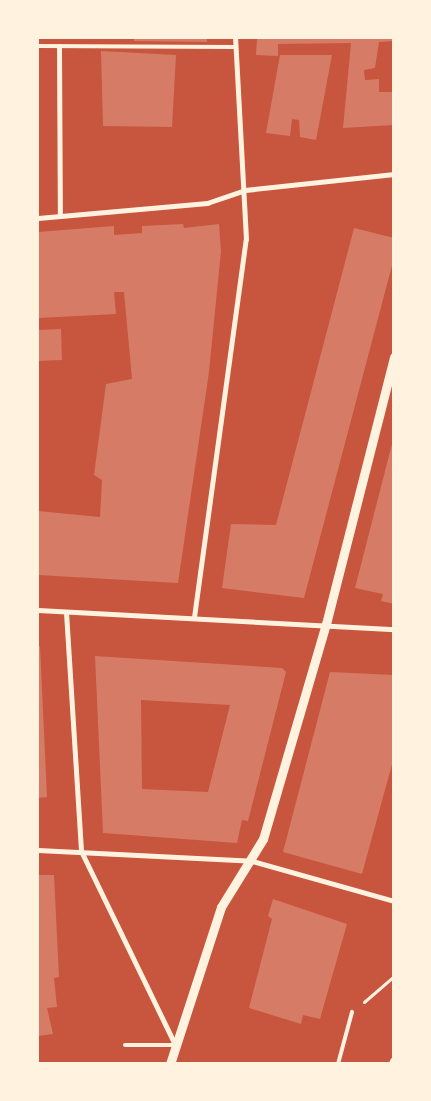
<!DOCTYPE html>
<html>
<head>
<meta charset="utf-8">
<style>
  body { margin:0 }
  #map { position:relative; width:431px; height:1101px; overflow:hidden; background:#c8553d; font-family:"Public Sans",sans-serif }
  div>[style] { position:absolute }
  .building>* { inset:0; background:#d67c66 }
  .path>* { height:3px; margin:-1.5px; padding:0 1.5px; transform-origin:1.5px; border-radius:1.5px; background:#fff3e0 }
  .service>* { height:4px; margin:-2px; padding:0 2px; transform-origin:2px; border-radius:2px; background:#fff3e0 }
  .minor>* { height:5px; margin:-2.5px; padding:0 2.5px; transform-origin:2.5px; border-radius:2.5px; background:#fff3e0 }
  .tertiary>* { height:9px; margin:-4.5px; padding:0 4.5px; transform-origin:4.5px; border-radius:4.5px; background:#fff3e0 }
  span { translate:-50% -50%; white-space:nowrap; text-align:center; line-height:1.15; -webkit-text-stroke:5px #fff3e0; paint-order:stroke }
  .frame { position:absolute; inset:0; border:39px solid #fff3e0; pointer-events:none }
</style>
</head>
<body>
<div id="map">
  <div class="building">
    <div style="clip-path:polygon(134px 38px,207px 38px,207px 42px,134px 41px)"></div>
    <div style="clip-path:polygon(257px 38px,394px 38px,394px 41px,379px 42px,375px 68px,364px 70px,365px 80px,379px 79px,379px 92px,394px 92px,394px 125px,343px 128px,351px 43px,278px 44px,278px 56px,256px 55px)"></div>
    <div style="clip-path:polygon(101px 51px,176px 55px,172px 127px,103px 126px)"></div>
    <div style="clip-path:polygon(280px 55px,332px 55px,316px 140px,300px 137px,299px 120px,292px 119px,290px 136px,266px 133px)"></div>
    <div style="clip-path:polygon(183px 224px,184px 228px,219px 224px,221px 251px,209px 372px,178px 583px,38px 575px,38px 511px,100px 517px,102px 480px,94px 475px,106px 384px,132px 379px,124px 292px,114px 292px,116px 314px,38px 318px,38px 232px,114px 226px,114px 235px,142px 233px,142px 226px)"></div>
    <div style="clip-path:polygon(354px 228px,394px 238px,394px 258px,304px 598px,222px 588px,231px 524px,276px 525px)"></div>
    <div style="clip-path:polygon(61px 329px,62px 360px,38px 361px,38px 330px)"></div>
    <div style="clip-path:polygon(393px 440px,394px 440px,394px 604px,381px 601px,383px 594px,355px 588px)"></div>
    <div style="clip-path:polygon(38px 646px,40px 646px,47px 797px,38px 798px)"></div>
    <div style="clip-path:polygon(evenodd,95px 656px,282px 668px,286px 672px,248px 821px,242px 820px,237px 843px,103px 833px,95px 656px,141px 700px,230px 705px,208px 792px,142px 789px,141px 700px)"></div>
    <div style="clip-path:polygon(330px 672px,394px 675px,394px 757px,362px 874px,283px 852px)"></div>
    <div style="clip-path:polygon(38px 875px,54px 875px,59px 977px,54px 978px,57px 1007px,47px 1008px,53px 1034px,38px 1036px)"></div>
    <div style="clip-path:polygon(273px 899px,347px 924px,320px 1019px,303px 1015px,301px 1024px,249px 1008px,272px 919px,268px 916px)"></div>
  </div>
  <div class="path">
    <div style="left:364px;top:1002px;width:40px;rotate:-41deg"></div>
  </div>
  <div class="service">
    <div style="left:38px;top:46px;width:198px;rotate:0.3deg"></div>
    <div style="left:125px;top:1045px;width:50px"></div>
    <div style="left:338px;top:1064px;width:54px;rotate:-74.9deg"></div>
  </div>
  <div class="minor">
    <div style="left:59px;top:46px;width:170px;rotate:89.7deg"></div>
    <div style="left:38px;top:218px;width:170px;rotate:-5.1deg"></div>
    <div style="left:207px;top:203px;width:40px;rotate:-18.9deg"></div>
    <div style="left:245px;top:190px;width:150px;rotate:-6.1deg"></div>
    <div style="left:38px;top:610px;width:357px;rotate:3.1deg"></div>
    <div style="left:66px;top:612px;width:239px;rotate:86.4deg"></div>
    <div style="left:81px;top:851px;width:216px;rotate:64.1deg"></div>
    <div style="left:194px;top:617px;width:382px;rotate:-82.2deg"></div>
    <div style="left:246px;top:239px;width:201px;rotate:-93.1deg"></div>
    <div style="left:38px;top:850px;width:214px;rotate:2.9deg"></div>
    <div style="left:252px;top:861px;width:148px;rotate:15.7deg"></div>
  </div>
  <div class="tertiary">
    <div style="left:170px;top:1064px;width:165px;rotate:-72deg"></div>
    <div style="left:221px;top:907px;width:80px;rotate:-58.3deg"></div>
    <div style="left:263px;top:839px;width:224px;rotate:-73.7deg"></div>
    <div style="left:326px;top:624px;width:276px;rotate:-75.7deg"></div>
    <div style="left:393px;top:1064px;width:3px;rotate:-72deg"></div>
  </div>
  <div class="frame"></div>
</div>
</body>
</html>
